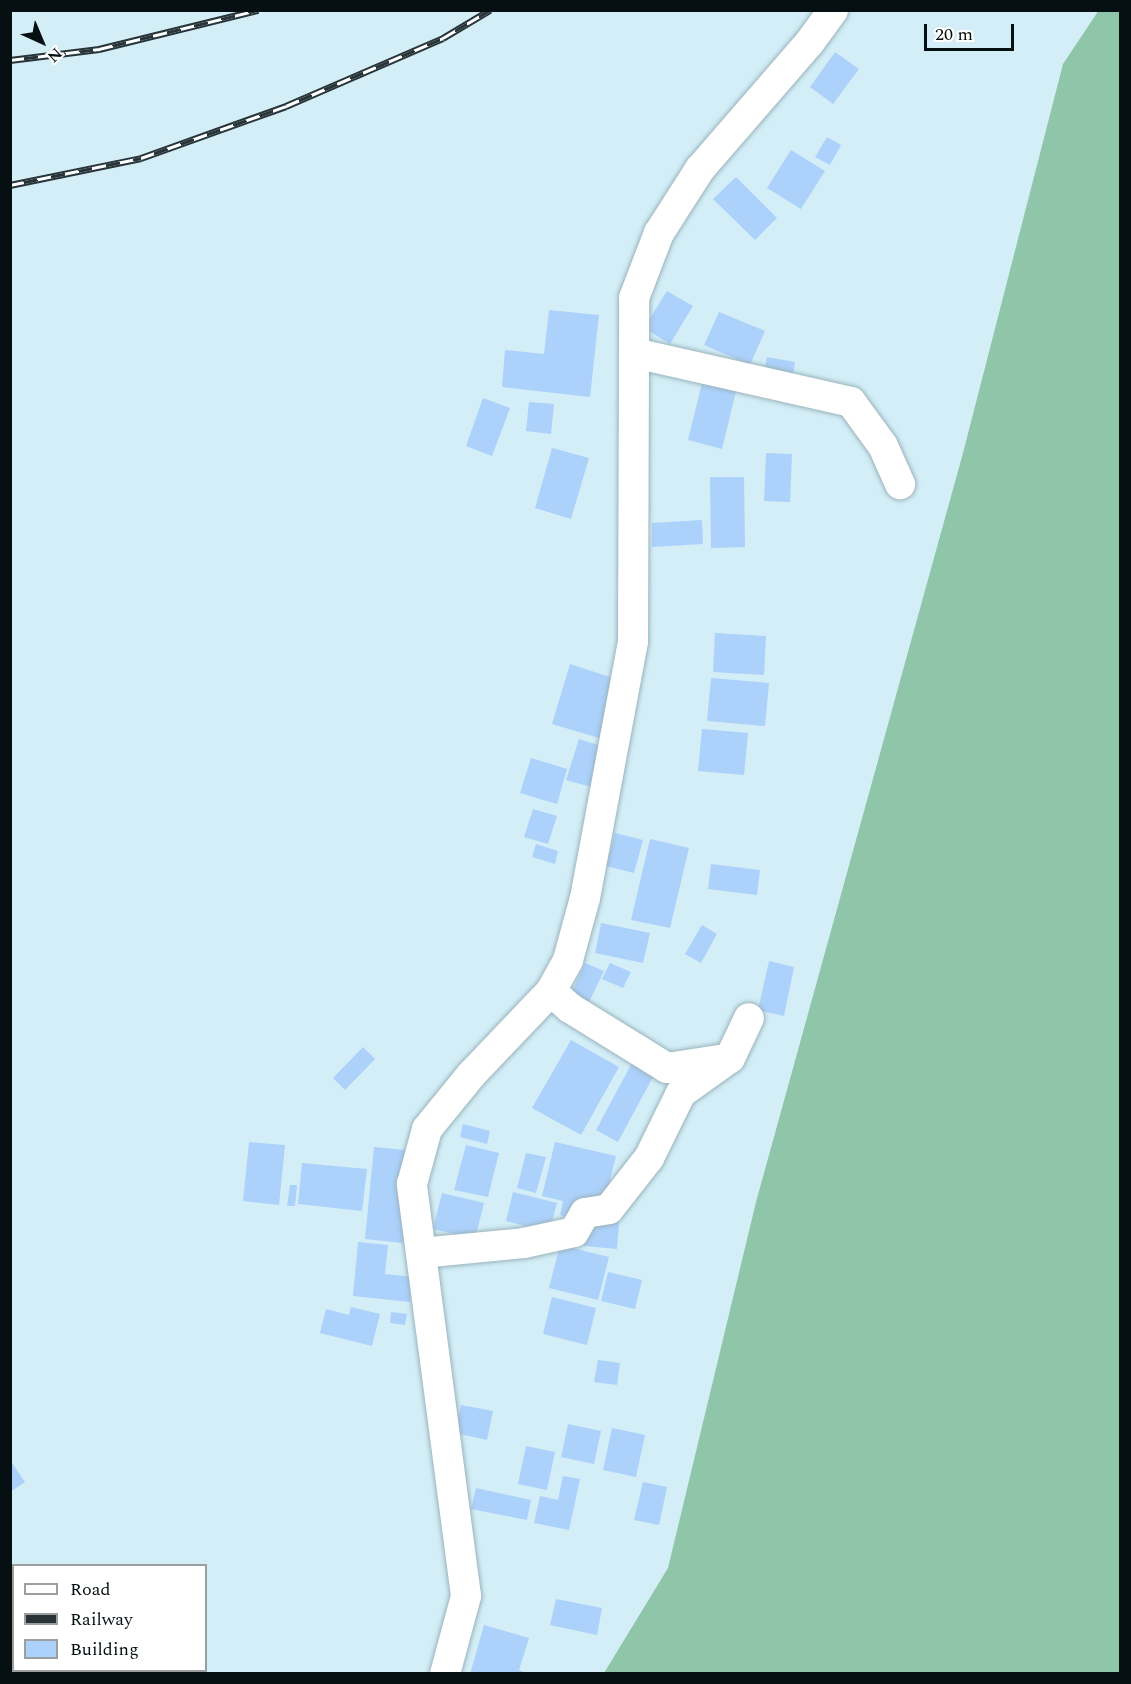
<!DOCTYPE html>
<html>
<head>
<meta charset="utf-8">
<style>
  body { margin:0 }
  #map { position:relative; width:1131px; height:1684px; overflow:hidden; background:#d3eef7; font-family:Spectral,serif }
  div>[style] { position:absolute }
  .forest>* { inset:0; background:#8fc6aa }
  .building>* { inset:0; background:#acd1fb }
  .roads { filter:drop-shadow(0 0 2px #9ab3bc) drop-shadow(0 0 2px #9ab3bc) }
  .minor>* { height:30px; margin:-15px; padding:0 15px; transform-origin:15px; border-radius:15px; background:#fff }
  .rail>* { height:7px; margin-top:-3.5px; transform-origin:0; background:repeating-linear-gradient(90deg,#fff 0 14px,#283438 0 28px); box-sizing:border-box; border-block:2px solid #283438 }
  span { translate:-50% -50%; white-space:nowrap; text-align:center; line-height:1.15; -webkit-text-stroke:4.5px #fff; paint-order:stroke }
  .frame { position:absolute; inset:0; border:12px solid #060f12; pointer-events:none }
  .legend { position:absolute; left:12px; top:1564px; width:195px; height:108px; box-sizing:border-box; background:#fff; border:2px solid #9b9fa0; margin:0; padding:8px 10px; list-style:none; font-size:18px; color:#060f12 }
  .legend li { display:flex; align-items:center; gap:12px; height:30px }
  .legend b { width:30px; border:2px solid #9b9fa0 }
  .north { position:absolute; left:12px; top:12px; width:60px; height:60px; -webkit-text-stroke:4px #fff; paint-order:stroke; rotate:136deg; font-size:16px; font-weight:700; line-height:24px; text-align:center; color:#060f12 }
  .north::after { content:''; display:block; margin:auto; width:21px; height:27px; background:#060f12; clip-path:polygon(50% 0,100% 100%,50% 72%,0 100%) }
  .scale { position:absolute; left:924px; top:24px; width:90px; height:27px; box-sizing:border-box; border:3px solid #060f12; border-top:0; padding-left:8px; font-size:18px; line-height:21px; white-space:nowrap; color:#060f12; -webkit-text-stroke:4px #fff; paint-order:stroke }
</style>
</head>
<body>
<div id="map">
  <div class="forest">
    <div style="clip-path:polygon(1099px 10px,1120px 11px,1120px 1673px,604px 1673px,668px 1568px,756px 1202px,963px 453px,1063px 64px)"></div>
  </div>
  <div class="building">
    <div style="clip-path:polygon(835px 52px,859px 69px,833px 104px,810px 87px)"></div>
    <div style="clip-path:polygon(827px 137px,841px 145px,830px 165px,815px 157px)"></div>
    <div style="clip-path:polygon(791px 150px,825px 171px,801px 209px,767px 188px)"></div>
    <div style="clip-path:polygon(736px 177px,777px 218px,755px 240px,713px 199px)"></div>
    <div style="clip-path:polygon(667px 291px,693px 306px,670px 344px,644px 328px)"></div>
    <div style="clip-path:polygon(549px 310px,599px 315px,590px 397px,502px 387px,505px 350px,544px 354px)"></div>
    <div style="clip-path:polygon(719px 312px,765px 331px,750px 365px,704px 345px)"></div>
    <div style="clip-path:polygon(767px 357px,795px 362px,792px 382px,763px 377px)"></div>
    <div style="clip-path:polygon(704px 375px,738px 383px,722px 449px,688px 440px)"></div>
    <div style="clip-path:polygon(483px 398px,510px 408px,492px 456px,466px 446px)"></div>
    <div style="clip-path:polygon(529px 402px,554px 404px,551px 434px,526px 431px)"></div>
    <div style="clip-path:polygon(552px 448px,589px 458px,571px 519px,535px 508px)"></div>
    <div style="clip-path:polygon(766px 453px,792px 454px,790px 502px,764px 501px)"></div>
    <div style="clip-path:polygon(710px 477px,744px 477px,745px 547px,711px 548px)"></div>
    <div style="clip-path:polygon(702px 520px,703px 544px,652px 547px,652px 523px)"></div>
    <div style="clip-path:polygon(715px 633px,766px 636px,764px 675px,713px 672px)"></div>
    <div style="clip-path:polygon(570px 664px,616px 679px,599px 738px,552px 724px)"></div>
    <div style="clip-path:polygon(711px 678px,769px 683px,765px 726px,707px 721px)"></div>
    <div style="clip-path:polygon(702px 729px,748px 733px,744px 775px,698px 771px)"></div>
    <div style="clip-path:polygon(579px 739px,604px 747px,591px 787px,566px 780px)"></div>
    <div style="clip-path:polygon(531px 758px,567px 769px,557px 804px,520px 793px)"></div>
    <div style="clip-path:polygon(533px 809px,557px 816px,548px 844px,524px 837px)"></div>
    <div style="clip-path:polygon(615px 833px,643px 840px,634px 873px,606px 866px)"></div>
    <div style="clip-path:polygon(650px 839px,689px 848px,670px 928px,631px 920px)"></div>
    <div style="clip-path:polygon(536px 844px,558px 851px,555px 864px,532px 857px)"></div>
    <div style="clip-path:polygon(711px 864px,760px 870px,757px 895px,708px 889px)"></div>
    <div style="clip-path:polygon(601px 923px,650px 933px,643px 963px,595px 953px)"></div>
    <div style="clip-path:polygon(702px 925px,717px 934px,701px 963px,685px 954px)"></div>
    <div style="clip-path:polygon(769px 961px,794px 967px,784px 1016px,758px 1010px)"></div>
    <div style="clip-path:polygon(585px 963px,604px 971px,589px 1002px,571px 994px)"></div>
    <div style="clip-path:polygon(610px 963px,631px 972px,623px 988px,602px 979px)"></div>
    <div style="clip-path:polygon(571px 1040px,619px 1067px,581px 1135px,532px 1108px)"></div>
    <div style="clip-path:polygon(363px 1047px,375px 1059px,345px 1090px,333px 1078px)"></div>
    <div style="clip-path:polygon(632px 1063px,654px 1075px,618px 1142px,596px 1130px)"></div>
    <div style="clip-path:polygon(463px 1124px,490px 1131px,487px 1144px,460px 1137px)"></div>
    <div style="clip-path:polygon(249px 1142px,285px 1145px,279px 1205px,243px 1201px)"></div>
    <div style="clip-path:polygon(555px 1142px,616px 1156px,604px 1204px,578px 1220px,560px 1215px,563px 1201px,542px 1196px)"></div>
    <div style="clip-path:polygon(466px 1145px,499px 1153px,488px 1197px,454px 1190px)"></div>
    <div style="clip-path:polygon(374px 1147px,405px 1150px,400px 1196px,408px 1196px,403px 1243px,365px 1239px)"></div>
    <div style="clip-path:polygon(526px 1153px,546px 1157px,536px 1193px,517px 1188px)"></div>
    <div style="clip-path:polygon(302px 1163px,367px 1169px,362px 1211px,298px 1204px)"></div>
    <div style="clip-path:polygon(290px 1185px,297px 1185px,295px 1206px,287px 1206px)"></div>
    <div style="clip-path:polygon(513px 1192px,557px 1203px,549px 1232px,506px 1221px)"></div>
    <div style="clip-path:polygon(442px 1193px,484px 1203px,475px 1239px,433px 1229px)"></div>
    <div style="clip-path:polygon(587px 1219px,619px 1222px,617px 1249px,584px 1246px)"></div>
    <div style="clip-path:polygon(358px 1242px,388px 1245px,385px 1274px,413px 1277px,410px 1302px,353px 1296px)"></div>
    <div style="clip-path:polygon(560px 1245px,609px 1257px,598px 1300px,549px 1288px)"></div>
    <div style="clip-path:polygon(608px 1272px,642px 1280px,635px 1309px,601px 1301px)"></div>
    <div style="clip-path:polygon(552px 1297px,596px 1308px,587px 1345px,543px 1334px)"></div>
    <div style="clip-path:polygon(351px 1307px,380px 1314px,372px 1346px,320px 1333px,326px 1309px,349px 1315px)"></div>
    <div style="clip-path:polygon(391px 1312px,407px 1314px,405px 1325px,390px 1323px)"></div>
    <div style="clip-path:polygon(598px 1360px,620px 1363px,617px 1385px,594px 1382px)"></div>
    <div style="clip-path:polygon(461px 1405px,493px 1411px,487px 1440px,455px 1433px)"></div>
    <div style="clip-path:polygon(568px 1424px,601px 1431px,594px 1464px,561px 1457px)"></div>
    <div style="clip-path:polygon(612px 1428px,645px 1435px,636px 1477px,603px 1470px)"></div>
    <div style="clip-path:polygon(526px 1446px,555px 1452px,547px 1490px,518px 1484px)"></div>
    <div style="clip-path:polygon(10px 1460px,25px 1482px,10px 1492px)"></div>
    <div style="clip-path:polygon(563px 1476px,580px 1479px,569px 1530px,534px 1523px,540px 1496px,558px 1500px)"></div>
    <div style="clip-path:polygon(643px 1482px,667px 1487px,659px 1525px,634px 1520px)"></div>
    <div style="clip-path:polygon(476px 1488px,531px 1500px,527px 1520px,471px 1509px)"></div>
    <div style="clip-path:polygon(556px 1599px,602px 1608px,597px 1635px,550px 1625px)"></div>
    <div style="clip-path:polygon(484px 1625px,529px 1638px,519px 1670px,529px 1674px,470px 1674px)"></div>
  </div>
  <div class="roads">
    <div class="minor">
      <div style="left:634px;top:353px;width:222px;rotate:12.7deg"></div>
      <div style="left:851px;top:402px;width:54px;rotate:54deg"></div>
      <div style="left:883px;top:446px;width:42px;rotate:65.9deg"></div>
      <div style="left:551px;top:991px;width:25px;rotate:42deg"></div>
      <div style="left:570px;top:1008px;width:114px;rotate:31.7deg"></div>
      <div style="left:667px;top:1068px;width:59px;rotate:-8.8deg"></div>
      <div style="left:421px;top:1253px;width:103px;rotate:-5.5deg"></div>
      <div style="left:524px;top:1243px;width:51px;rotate:-12.4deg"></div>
      <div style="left:574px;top:1232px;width:22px;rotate:-60deg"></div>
      <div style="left:585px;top:1213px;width:24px;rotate:-9deg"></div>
      <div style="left:609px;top:1209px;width:65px;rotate:-51.9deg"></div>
      <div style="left:649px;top:1158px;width:72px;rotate:-63.8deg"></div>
      <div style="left:681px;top:1093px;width:60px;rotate:-35.5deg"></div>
      <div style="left:730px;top:1058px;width:44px;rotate:-64.6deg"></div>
      <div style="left:445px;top:1674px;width:81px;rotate:-74.9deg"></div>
      <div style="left:466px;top:1596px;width:416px;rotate:-97.5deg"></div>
      <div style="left:412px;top:1184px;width:57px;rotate:-74.7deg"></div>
      <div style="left:427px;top:1129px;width:70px;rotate:-50.8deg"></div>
      <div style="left:471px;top:1075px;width:116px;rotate:-46.4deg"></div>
      <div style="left:551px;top:991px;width:35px;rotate:-61deg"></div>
      <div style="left:568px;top:960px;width:64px;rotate:-74.7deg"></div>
      <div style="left:585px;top:898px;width:260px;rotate:-79.4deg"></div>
      <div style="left:633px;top:642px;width:344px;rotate:-89.8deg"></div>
      <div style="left:634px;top:298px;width:70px;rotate:-69deg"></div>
      <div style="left:659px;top:233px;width:76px;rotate:-57.4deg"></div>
      <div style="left:700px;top:169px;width:168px;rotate:-49.1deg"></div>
      <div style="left:810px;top:42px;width:39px;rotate:-54deg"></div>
    </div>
  </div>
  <div class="rail">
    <div style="left:10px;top:60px;width:90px;rotate:-7deg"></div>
    <div style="left:99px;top:49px;width:164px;rotate:-13.8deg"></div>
    <div style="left:10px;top:185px;width:134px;rotate:-11.6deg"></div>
    <div style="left:141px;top:158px;width:154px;rotate:-19.7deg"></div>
    <div style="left:286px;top:106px;width:171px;rotate:-23.4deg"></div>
    <div style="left:443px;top:38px;width:55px;rotate:-30.8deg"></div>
  </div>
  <div class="frame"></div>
  <ul class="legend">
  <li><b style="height:8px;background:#fff"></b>Road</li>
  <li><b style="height:8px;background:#283438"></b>Railway</li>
  <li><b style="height:16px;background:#acd1fb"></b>Building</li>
  </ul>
  <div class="north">N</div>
  <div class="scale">20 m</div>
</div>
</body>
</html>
